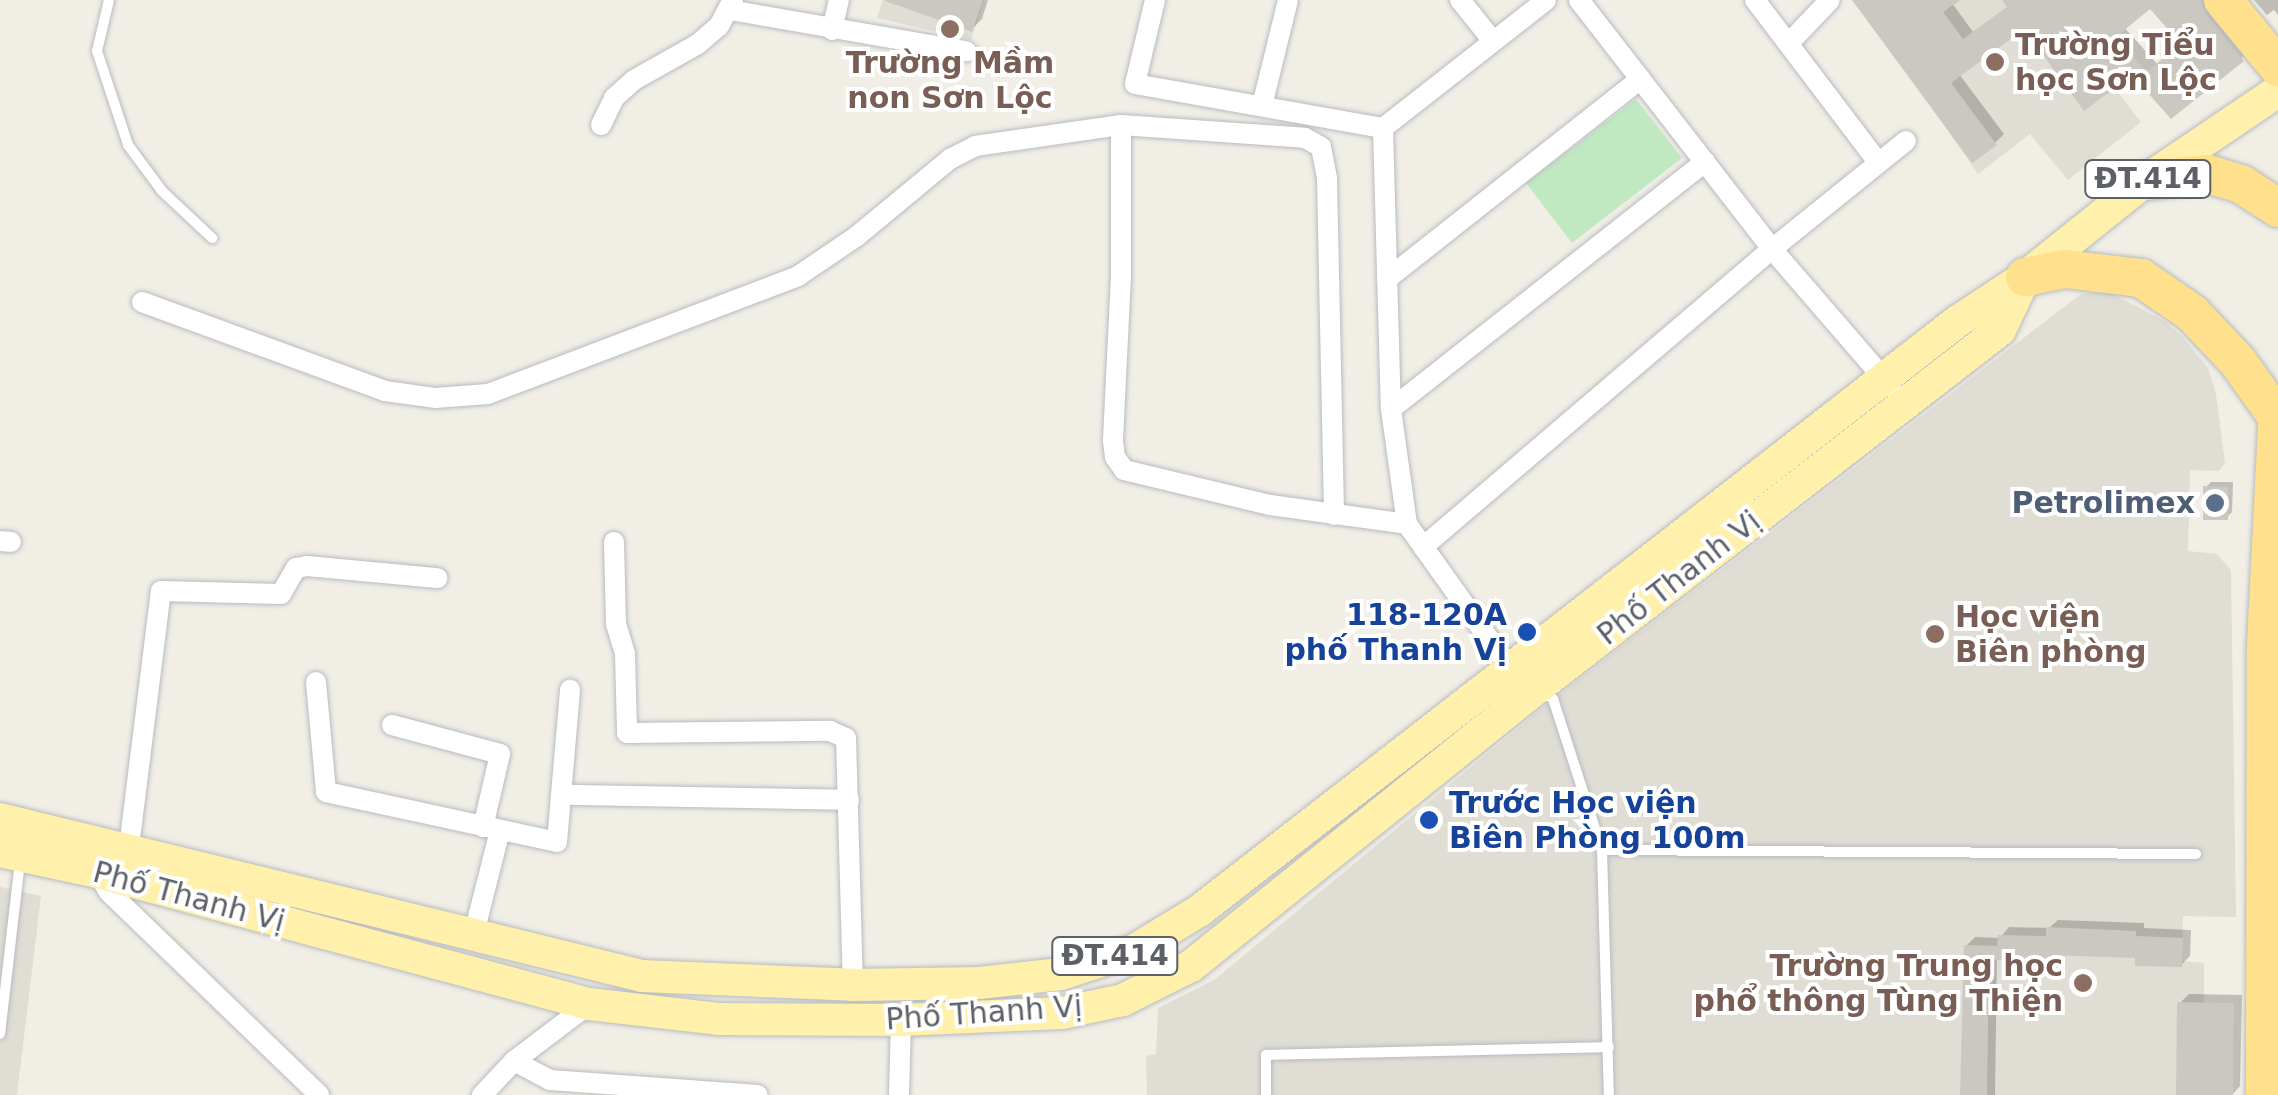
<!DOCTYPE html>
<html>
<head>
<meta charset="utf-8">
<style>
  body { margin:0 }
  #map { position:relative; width:2278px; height:1095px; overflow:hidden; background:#f0eee5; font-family:"DejaVu Sans",sans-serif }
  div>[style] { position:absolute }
  .education>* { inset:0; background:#e0ddd4 }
  .green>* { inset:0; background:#c1e9c1 }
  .shadow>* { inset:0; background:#0003 }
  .building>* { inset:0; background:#cbc8c2 }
  .roads { filter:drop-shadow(0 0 2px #b8bbc0) drop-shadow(0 0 2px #b8bbc0) }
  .lane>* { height:10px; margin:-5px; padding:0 5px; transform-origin:5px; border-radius:5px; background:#fff }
  .street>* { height:20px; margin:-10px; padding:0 10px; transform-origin:10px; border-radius:10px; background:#fff }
  .primary>* { height:32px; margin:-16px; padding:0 16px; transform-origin:16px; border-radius:16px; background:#fff0ab }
  .highway>* { height:38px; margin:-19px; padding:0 19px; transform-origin:19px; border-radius:19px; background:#ffe18d }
  .dots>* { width:28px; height:28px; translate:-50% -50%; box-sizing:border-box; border:5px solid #fff; border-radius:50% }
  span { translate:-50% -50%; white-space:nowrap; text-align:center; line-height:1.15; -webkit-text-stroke:8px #fff; paint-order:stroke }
  .shield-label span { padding:2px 8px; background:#fff; border:2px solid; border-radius:8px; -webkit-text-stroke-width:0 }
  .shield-label { font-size:28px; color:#5d6167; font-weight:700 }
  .education-label { font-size:30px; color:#785e54; font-weight:700 }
  .left { translate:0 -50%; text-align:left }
  .right { translate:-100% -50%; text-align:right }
  .service-label { font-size:30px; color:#4e5e75; font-weight:700 }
  .street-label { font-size:30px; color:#5d6167 }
  .transit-label { font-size:30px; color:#164399; font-weight:700 }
</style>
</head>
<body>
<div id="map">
  <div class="education">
    <div style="clip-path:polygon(883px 0,984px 0,971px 40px,877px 18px)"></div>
    <div style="clip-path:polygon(1856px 0,2045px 0,2141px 122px,2068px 180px,2030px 134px,1978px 174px)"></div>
    <div style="clip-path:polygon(2106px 291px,2163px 320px,2181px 335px,2208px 368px,2216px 394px,2225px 463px,2219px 471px,2190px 470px,2188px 551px,2217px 554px,2231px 570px,2236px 917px,2183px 916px,2182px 961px,2204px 963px,2204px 1003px,2234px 1003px,2233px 1095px,1147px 1095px,1146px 1056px,1156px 1054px,1158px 1008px,1214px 980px,1553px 699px,2081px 294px)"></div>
    <div style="clip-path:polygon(0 887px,41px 896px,17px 1095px,0 1095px)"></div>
  </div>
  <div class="green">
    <div style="clip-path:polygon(1636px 99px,1682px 158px,1572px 243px,1526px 183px)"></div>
  </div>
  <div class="shadow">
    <div style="clip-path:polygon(988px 0,982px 19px,972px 29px,888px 2px)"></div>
    <div style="clip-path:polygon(evenodd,1858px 0,1956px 0,1952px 3px,1973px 32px,2009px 6px,2005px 0,2209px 0,2251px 50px,2171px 116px,2132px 72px,2025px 26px,1959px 74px,2004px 134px,1995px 143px,1858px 0,2150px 5px,2183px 43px,2158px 65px,2124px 27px,2150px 5px)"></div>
    <div style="clip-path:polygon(2254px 0,2278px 0,2278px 15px,2274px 10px,2267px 15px)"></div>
    <div style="clip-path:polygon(2211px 482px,2233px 482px,2232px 512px,2226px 518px,2205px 488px)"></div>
    <div style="clip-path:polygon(2058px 920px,2144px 923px,2144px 928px,2191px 930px,2190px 956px,2181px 965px,2138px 956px,2054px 953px,2048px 959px,1997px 957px,1995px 1095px,1963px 1095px,1966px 946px,1975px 937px,2000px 938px,2009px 927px,2049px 928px)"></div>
    <div style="clip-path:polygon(2189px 994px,2242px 995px,2240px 1086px,2232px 1095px,2180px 1003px)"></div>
  </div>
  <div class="building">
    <div style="clip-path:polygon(883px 0,983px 0,972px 32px)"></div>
    <div style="clip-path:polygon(evenodd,1852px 0,1960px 0,1943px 12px,1963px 39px,2007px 7px,2002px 0,2201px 0,2206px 14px,2244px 61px,2171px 119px,2132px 75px,2084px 111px,2024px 29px,1951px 83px,1997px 145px,1972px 163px,1852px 0,2150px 9px,2180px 43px,2147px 72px,2116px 37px,2150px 9px)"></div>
    <div style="clip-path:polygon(2203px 486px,2228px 487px,2228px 520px,2203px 520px)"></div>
    <div style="clip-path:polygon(2046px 927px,2136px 931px,2136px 936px,2183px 938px,2182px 967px,2135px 966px,2135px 958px,2049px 955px,2049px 962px,1989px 960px,1987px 1095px,1960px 1095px,1964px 945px,1997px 946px,1998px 935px,2046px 936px)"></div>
    <div style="clip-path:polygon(2177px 1002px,2234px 1003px,2233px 1095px,2176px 1095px)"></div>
  </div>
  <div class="roads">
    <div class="lane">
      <div style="left:109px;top:0;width:52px;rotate:103.2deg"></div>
      <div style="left:97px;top:51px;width:99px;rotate:71.7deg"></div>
      <div style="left:128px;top:145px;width:57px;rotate:53.5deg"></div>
      <div style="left:162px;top:191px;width:69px;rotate:43.2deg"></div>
      <div style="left:1542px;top:691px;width:14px;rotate:36deg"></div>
      <div style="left:1553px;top:699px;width:159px;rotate:72deg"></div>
      <div style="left:1602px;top:850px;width:245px;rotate:88.4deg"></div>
      <div style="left:1602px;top:850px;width:594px;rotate:0.39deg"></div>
      <div style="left:0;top:1034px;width:175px;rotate:-83.4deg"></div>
      <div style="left:1266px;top:1095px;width:40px;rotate:-90deg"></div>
      <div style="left:1266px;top:1055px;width:343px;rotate:-1.3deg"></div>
    </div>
    <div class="street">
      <div style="left:1155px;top:0;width:86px;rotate:103.4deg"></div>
      <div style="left:1135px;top:84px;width:252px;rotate:10.1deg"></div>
      <div style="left:1383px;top:128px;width:207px;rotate:-38.1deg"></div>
      <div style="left:1460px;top:0;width:53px;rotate:51.2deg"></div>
      <div style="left:1579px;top:0;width:315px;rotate:52.2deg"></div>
      <div style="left:1772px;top:249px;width:182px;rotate:49.2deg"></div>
      <div style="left:1755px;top:0;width:203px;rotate:52.8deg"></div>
      <div style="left:730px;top:10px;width:240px;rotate:9.9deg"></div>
      <div style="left:832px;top:30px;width:31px;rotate:-77deg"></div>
      <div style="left:1789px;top:43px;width:59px;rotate:-46.4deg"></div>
      <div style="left:1262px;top:106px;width:109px;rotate:-76.2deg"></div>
      <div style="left:601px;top:125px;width:30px;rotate:-64deg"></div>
      <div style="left:614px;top:98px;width:27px;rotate:-42deg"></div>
      <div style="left:634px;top:80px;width:73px;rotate:-29.4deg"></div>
      <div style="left:698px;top:44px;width:28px;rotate:-41deg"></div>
      <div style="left:719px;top:26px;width:30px;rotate:-62deg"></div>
      <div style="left:1121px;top:125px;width:151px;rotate:90deg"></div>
      <div style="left:1121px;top:276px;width:165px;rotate:92.8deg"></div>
      <div style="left:1113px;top:441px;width:16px;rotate:83deg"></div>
      <div style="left:1115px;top:457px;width:16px;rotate:55deg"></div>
      <div style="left:1124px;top:470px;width:150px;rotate:13.5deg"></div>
      <div style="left:1270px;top:505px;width:138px;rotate:7.9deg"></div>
      <div style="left:1383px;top:128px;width:281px;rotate:88.4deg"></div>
      <div style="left:1391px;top:409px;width:116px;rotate:82.1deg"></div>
      <div style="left:1407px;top:524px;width:181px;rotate:54.5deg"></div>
      <div style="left:1387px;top:279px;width:323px;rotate:-38.3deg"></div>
      <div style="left:142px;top:302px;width:259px;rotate:20.1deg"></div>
      <div style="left:385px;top:391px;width:50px;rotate:8deg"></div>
      <div style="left:435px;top:398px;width:53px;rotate:-4.3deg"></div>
      <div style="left:488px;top:394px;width:332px;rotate:-20.8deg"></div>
      <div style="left:798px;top:276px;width:71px;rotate:-34.1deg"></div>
      <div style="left:857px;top:236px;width:121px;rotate:-39.6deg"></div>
      <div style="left:950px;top:159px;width:28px;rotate:-27deg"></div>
      <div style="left:975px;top:146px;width:148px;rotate:-8.2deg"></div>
      <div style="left:1121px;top:125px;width:184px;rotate:4deg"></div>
      <div style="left:1305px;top:138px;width:18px;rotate:29deg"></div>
      <div style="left:1321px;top:147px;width:33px;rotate:79deg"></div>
      <div style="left:1327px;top:179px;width:336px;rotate:88.8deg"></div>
      <div style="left:1391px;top:409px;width:400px;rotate:-38.2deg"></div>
      <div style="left:0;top:541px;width:11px;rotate:5deg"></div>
      <div style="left:614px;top:542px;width:82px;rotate:88.6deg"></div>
      <div style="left:616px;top:624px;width:31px;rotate:73deg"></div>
      <div style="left:625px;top:654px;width:79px;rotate:88.5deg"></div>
      <div style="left:627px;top:733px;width:203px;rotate:-0.6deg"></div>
      <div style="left:830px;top:731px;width:17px;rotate:24deg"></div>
      <div style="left:846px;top:738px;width:247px;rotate:88.4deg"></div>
      <div style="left:1423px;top:547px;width:459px;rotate:-40.5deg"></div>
      <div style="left:1772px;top:249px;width:172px;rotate:-38.9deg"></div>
      <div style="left:316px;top:682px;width:110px;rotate:84.8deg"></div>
      <div style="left:326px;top:792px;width:236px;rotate:12.2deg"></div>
      <div style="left:557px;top:842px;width:153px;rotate:-85.1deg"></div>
      <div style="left:392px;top:725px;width:112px;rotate:15deg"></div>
      <div style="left:500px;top:754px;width:75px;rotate:103.1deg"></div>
      <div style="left:572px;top:795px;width:277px;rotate:1deg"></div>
      <div style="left:129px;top:847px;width:258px;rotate:-82.9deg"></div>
      <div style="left:161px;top:591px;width:120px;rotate:1.4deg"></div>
      <div style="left:281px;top:594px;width:30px;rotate:-60deg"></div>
      <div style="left:296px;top:568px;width:11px;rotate:-10deg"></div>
      <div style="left:307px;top:566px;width:131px;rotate:5.3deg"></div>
      <div style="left:97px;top:872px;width:23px;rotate:59deg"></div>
      <div style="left:109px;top:892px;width:292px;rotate:44deg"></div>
      <div style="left:473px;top:937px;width:110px;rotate:-75.8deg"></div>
      <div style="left:514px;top:1061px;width:41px;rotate:27.8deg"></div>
      <div style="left:550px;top:1080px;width:208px;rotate:4.1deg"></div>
      <div style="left:482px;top:1095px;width:47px;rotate:-46.7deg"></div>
      <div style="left:514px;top:1061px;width:94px;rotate:-37.2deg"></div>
      <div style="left:899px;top:1095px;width:75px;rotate:-88.5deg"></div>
    </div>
    <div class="primary">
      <div style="left:0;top:819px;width:661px;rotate:13.74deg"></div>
      <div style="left:642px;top:976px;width:211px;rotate:2.4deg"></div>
      <div style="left:853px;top:985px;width:126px;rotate:-0.9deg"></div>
      <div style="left:979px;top:983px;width:82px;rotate:-6.3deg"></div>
      <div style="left:1061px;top:974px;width:78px;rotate:-18deg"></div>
      <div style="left:1135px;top:950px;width:75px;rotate:-31.4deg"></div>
      <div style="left:1199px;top:911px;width:961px;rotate:-37.86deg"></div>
      <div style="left:1958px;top:321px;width:80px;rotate:-33.3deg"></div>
      <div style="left:2025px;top:277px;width:154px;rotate:-38.7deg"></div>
      <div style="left:2145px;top:181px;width:161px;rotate:-34.1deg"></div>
      <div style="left:0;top:851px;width:99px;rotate:12.2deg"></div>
      <div style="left:97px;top:872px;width:509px;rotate:15.02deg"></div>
      <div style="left:589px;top:1004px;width:130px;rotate:6.6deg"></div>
      <div style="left:718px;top:1019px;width:183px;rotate:0.3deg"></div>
      <div style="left:901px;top:1020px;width:161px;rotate:-2.5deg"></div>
      <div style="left:1062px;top:1013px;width:62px;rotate:-12deg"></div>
      <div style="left:1123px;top:1000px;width:76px;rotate:-26.6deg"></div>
      <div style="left:1191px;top:966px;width:444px;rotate:-38.8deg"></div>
      <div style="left:1537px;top:688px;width:585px;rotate:-37.71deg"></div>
      <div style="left:2000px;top:330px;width:59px;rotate:-64.7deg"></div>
    </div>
    <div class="highway">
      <div style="left:2223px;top:0;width:87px;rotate:50.6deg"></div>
      <div style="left:2145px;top:181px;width:63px;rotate:-6.3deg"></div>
      <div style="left:2208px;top:174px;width:34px;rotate:17deg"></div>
      <div style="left:2241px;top:184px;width:44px;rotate:33deg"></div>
      <div style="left:2025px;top:277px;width:41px;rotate:-11.3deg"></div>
      <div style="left:2065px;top:269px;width:77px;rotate:6.8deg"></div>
      <div style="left:2141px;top:278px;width:62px;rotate:34.5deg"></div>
      <div style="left:2192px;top:313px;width:67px;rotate:46.8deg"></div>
      <div style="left:2238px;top:362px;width:69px;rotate:54.5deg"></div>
      <div style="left:2265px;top:1095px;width:451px;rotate:-89.9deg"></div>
      <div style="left:2266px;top:644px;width:238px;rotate:-87.1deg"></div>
    </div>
  </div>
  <div class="dots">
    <div style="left:950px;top:29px;background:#8d6e63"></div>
    <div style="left:1995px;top:62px;background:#8d6e63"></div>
    <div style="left:2215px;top:503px;background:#5c6f8a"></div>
    <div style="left:1527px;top:632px;background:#1a4fb4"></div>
    <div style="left:1935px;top:634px;background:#8d6e63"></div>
    <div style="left:1429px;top:820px;background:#1a4fb4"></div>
    <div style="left:2083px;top:983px;background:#8d6e63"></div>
  </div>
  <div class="shield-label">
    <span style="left:2148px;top:179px">ĐT.414</span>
    <span style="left:1115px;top:956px">ĐT.414</span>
  </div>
  <div class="education-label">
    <span class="left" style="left:2015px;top:62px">Trường Tiểu<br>học Sơn Lộc</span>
    <span style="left:950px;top:80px">Trường Mầm<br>non Sơn Lộc</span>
    <span class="left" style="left:1955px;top:634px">Học viện<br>Biên phòng</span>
    <span class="right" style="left:2063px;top:983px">Trường Trung học<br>phổ thông Tùng Thiện</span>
  </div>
  <div class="service-label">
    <span class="right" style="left:2195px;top:503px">Petrolimex</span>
  </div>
  <div class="street-label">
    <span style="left:1679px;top:578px;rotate:-38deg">Phố Thanh Vị</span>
    <span style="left:189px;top:897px;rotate:15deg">Phố Thanh Vị</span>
    <span style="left:984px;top:1013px;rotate:-4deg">Phố Thanh Vị</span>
  </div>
  <div class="transit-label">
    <span class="right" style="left:1507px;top:632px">118-120A<br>phố Thanh Vị</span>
    <span class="left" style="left:1449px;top:820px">Trước Học viện<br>Biên Phòng 100m</span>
  </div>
</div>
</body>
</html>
